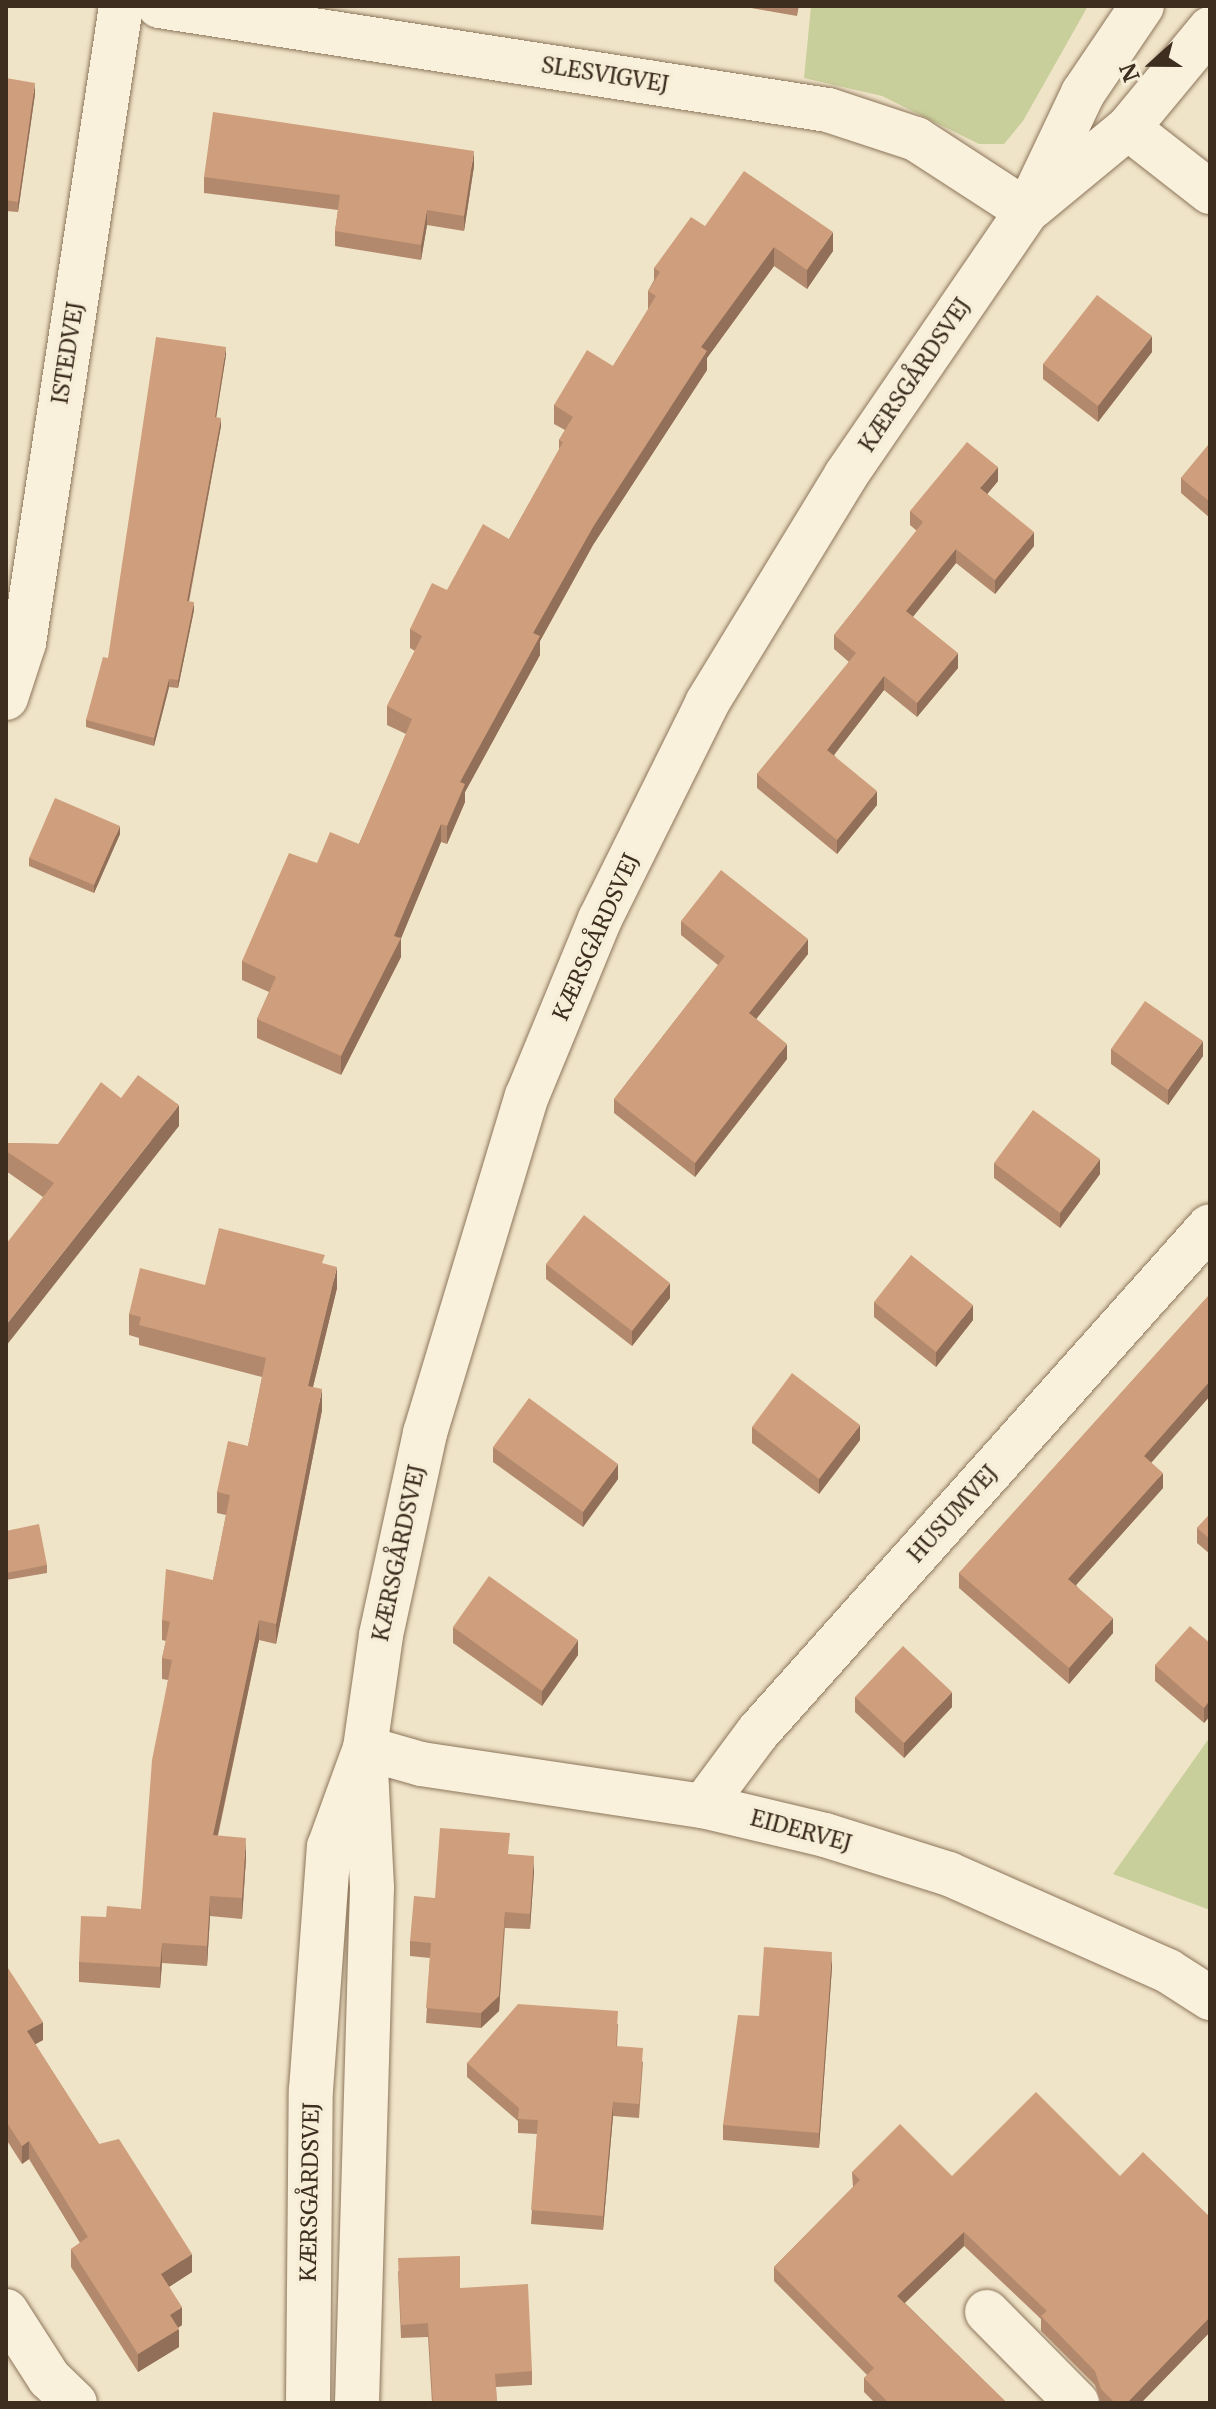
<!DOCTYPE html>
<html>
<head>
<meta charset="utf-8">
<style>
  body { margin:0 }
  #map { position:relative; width:1216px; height:2409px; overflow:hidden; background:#f0e4c8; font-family:Merriweather,serif }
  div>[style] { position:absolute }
  .green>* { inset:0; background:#c9cf9b }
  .roads { filter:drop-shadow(0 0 2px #8d765c) drop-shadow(0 0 2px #8d765c) }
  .minor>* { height:44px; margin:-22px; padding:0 22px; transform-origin:22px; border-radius:22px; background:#faf1dc }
  .wall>* { inset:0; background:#b2896c }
  .shaded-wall>* { inset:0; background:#916f58 }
  .building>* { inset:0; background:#cf9f7d }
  span { translate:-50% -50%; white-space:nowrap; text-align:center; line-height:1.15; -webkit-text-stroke:7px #f7eed8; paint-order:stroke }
  .street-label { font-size:22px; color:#3d2e20 }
  .frame { position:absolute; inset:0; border:8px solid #3d2e20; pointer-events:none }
  .north { position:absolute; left:1112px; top:24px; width:80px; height:80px; -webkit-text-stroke:6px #f7eed8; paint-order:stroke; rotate:249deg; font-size:22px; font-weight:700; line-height:32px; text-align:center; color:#3d2e20 }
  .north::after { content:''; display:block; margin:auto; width:28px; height:36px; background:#3d2e20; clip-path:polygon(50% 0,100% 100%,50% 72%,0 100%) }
</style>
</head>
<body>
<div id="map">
  <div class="green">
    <div style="clip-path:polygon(811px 6px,1088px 6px,1023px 121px,1004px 144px,979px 144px,882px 96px,804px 78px)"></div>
    <div style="clip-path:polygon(1210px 1737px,1210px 1910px,1113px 1874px)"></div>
  </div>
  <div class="roads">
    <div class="minor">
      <div style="left:159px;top:6px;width:677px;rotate:8.84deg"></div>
      <div style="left:828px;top:110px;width:93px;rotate:18.2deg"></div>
      <div style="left:916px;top:139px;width:132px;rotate:33deg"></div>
      <div style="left:1128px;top:128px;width:104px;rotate:38deg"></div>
      <div style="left:1032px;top:207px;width:124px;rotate:-39.5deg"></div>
      <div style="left:1128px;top:128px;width:129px;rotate:-50.4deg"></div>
      <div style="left:6px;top:698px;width:58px;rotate:-71.9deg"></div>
      <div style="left:24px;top:643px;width:644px;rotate:-81.34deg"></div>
      <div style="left:365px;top:1748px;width:58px;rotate:15.9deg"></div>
      <div style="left:421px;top:1764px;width:285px;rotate:8.5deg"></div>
      <div style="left:703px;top:1806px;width:125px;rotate:13.4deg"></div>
      <div style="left:825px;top:1835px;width:130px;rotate:17.5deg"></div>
      <div style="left:949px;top:1874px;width:240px;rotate:23.9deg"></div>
      <div style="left:1168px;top:1971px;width:50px;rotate:32.7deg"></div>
      <div style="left:703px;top:1806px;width:92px;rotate:-53.4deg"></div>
      <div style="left:758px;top:1732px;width:678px;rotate:-48.23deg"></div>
      <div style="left:6px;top:2311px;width:80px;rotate:57.3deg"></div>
      <div style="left:49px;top:2378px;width:36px;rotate:44deg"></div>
      <div style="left:987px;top:2312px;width:128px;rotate:45.3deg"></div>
      <div style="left:308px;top:2403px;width:313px;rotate:-89.5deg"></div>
      <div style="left:311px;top:2090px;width:244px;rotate:-85.8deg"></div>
      <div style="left:329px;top:1847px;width:105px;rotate:-70deg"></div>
      <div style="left:365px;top:1748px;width:114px;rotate:-81.9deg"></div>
      <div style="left:381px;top:1635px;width:207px;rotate:-77.7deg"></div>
      <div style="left:425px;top:1433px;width:352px;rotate:-73.2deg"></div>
      <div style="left:527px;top:1096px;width:191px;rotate:-67.6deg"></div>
      <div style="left:600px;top:919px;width:241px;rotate:-63.6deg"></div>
      <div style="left:707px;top:703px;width:267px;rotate:-58.6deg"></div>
      <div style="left:846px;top:475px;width:320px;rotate:-55.6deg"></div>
      <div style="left:1027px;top:211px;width:131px;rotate:-64.6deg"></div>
      <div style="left:1083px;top:93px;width:105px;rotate:-55.9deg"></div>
      <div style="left:357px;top:2403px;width:516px;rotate:-88.33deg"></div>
      <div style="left:372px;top:1887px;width:120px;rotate:-92.9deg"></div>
    </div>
  </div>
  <div class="wall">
    <div style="clip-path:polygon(751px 6px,799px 6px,797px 16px,751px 8px)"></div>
    <div style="clip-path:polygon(6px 78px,35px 94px,18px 212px,6px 211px)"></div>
    <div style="clip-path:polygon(474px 166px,464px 231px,427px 225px,421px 260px,335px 246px,335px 231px,338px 210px,204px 193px,204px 177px)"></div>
    <div style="clip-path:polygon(705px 226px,833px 251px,807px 289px,774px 266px,707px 358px,707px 370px,593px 545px,540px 641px,540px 655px,465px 792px,465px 802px,447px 844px,441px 842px,401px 938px,401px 957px,341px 1075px,257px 1038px,257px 1019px,269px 992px,242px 980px,242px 961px,317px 863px,359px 844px,406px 734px,387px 725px,387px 706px,415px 651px,410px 648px,410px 629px,447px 590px,509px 539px,559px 450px,559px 440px,565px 430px,554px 424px,554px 405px,613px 366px,648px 310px,648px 291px,654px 280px,654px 268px)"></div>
    <div style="clip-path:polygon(1152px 352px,1098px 422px,1043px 379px,1043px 364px)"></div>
    <div style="clip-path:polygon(226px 355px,216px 417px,221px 426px,189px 602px,194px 610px,178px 688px,169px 687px,154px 746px,86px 727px,86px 720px,108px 658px)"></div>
    <div style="clip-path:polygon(1210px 443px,1210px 518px,1181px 493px,1181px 478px)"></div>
    <div style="clip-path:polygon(998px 481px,987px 494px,1034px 546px,995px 594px,956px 563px,913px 617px,958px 668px,917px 717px,884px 690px,834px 755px,877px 805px,837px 854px,757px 788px,757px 774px,849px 662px,834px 649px,834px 635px,917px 531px,910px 525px,910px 511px)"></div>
    <div style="clip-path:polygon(120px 834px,94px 893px,29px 866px,29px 858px)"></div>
    <div style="clip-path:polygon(681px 921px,808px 954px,756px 1019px,787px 1059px,695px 1177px,614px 1113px,614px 1099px,718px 965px,681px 935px)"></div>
    <div style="clip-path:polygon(1210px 930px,1210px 950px,1208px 948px,1208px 933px)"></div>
    <div style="clip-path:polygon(1111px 1049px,1203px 1056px,1168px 1105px,1111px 1064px)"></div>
    <div style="clip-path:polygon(121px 1098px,179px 1126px,43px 1197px,6px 1171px,6px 1143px,58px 1144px)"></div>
    <div style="clip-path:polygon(994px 1163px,1100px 1174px,1060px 1228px,994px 1178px)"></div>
    <div style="clip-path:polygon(325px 1264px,337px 1288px,313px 1387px,322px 1410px,276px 1644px,259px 1640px,218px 1836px,246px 1858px,242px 1919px,210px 1916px,207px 1966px,162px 1963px,160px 1988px,79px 1982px,79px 1962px,106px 1917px,141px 1909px,168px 1680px,162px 1679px,162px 1658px,166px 1641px,162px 1640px,162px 1620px,213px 1580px,226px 1515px,217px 1513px,217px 1492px,248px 1446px,262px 1377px,139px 1345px,139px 1338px,129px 1335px,129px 1314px,205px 1285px)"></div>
    <div style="clip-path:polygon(546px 1264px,670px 1298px,632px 1346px,546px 1279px)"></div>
    <div style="clip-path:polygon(1210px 1294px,1210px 1396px,1151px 1462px,1163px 1488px,1076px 1585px,1113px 1633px,1069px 1684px,959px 1588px,959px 1573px)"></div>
    <div style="clip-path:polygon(874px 1302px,973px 1320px,936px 1367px,874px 1317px)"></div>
    <div style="clip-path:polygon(752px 1427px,860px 1440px,819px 1494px,752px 1443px)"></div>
    <div style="clip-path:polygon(493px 1447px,618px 1479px,583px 1527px,493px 1462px)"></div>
    <div style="clip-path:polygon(1210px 1514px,1210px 1554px,1197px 1543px,1197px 1528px)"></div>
    <div style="clip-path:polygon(6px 1531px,47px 1565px,47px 1573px,6px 1580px)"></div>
    <div style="clip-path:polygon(453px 1627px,578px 1655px,542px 1706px,453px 1643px)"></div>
    <div style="clip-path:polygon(1210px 1643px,1210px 1716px,1204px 1723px,1155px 1681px,1155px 1665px)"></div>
    <div style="clip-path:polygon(855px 1697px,952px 1707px,904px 1758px,855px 1712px)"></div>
    <div style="clip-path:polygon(509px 1854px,534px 1871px,530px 1929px,505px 1928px,499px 2011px,481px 2028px,426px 2023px,430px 1958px,410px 1956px,410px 1941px,435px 1898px)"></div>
    <div style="clip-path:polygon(6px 1965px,43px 2040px,35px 2044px,99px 2144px,192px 2272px,169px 2287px,182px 2325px,178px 2328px,179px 2347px,138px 2372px,71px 2267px,71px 2249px,80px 2243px,29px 2159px,22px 2164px,6px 2139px)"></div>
    <div style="clip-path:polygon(832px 1967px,819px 2148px,723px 2140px,723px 2125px)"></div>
    <div style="clip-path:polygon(618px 2024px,617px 2046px,643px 2062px,639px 2118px,613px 2116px,603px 2230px,531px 2224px,537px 2134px,518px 2133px,518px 2121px,467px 2077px,467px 2063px)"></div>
    <div style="clip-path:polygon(852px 2172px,952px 2176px,1120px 2176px,1210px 2217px,1210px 2332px,1141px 2403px,1101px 2403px,1095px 2385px,1041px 2331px,1041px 2319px,964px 2246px,905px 2303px,1007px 2403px,875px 2403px,864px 2392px,864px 2378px,867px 2375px,774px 2281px,774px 2267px,853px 2187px)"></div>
    <div style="clip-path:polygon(398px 2271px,460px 2288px,532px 2371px,532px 2385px,496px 2387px,497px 2403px,432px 2403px,428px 2337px,401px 2338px)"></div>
  </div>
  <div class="shaded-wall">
    <div style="clip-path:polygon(35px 83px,35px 94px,18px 212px,18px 202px)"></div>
    <div style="clip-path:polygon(474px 151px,474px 166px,464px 231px,464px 216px)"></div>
    <div style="clip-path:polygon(427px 210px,427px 225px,421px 260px,421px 245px)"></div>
    <div style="clip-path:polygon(833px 232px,833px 251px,807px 289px,807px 270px)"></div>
    <div style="clip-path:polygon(774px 247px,774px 266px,707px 358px,707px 370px,593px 545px,540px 641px,540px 655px,465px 792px,465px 802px,447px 844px,447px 826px,460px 782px,533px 633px,593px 527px,701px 347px)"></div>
    <div style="clip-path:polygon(1152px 336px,1152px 352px,1098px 422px,1098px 406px)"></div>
    <div style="clip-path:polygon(226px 347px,226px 355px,215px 425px,215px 417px)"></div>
    <div style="clip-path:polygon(221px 418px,221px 426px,187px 609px,187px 601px)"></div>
    <div style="clip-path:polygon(998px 467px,998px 481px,980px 503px,980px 488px)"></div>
    <div style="clip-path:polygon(1034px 532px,1034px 546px,995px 594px,995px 580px)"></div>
    <div style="clip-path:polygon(956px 549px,956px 563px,906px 625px,906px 611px)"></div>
    <div style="clip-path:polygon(194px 602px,194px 610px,178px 688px,178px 680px)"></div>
    <div style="clip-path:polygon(958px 653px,958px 668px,917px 717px,917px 703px)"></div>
    <div style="clip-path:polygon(884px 676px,884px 690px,827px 764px,827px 750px)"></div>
    <div style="clip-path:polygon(169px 679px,169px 687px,154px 746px,154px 738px)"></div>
    <div style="clip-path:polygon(877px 791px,877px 805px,837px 854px,837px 840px)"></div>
    <div style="clip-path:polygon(441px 824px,441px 842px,400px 941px,401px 938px,401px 957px,341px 1075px,341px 1056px)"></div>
    <div style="clip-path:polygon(120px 826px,120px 834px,94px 893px,94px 885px)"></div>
    <div style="clip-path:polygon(808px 939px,808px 954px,749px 1028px,749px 1013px)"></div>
    <div style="clip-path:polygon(1203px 1041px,1203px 1056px,1168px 1105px,1168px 1090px)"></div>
    <div style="clip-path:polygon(787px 1044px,787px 1059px,695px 1177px,695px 1163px)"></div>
    <div style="clip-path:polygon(179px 1105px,179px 1126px,6px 1346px,6px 1325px)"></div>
    <div style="clip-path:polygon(1100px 1159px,1100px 1174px,1060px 1228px,1060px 1213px)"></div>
    <div style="clip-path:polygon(337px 1267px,337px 1288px,308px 1407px,308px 1386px)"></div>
    <div style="clip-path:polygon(670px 1283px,670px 1298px,632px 1346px,632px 1331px)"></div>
    <div style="clip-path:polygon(973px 1305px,973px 1320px,936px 1367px,936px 1352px)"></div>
    <div style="clip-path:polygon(1210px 1381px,1210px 1396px,1144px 1471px,1144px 1456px)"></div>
    <div style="clip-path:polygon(322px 1389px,322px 1410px,276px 1644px,276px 1624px)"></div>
    <div style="clip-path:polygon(860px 1425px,860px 1440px,819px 1494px,819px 1479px)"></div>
    <div style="clip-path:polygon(618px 1464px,618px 1479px,583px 1527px,583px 1512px)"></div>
    <div style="clip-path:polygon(1163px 1473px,1163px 1488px,1068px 1594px,1068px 1579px)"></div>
    <div style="clip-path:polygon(1113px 1618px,1113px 1633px,1069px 1684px,1069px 1668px)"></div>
    <div style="clip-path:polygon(259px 1620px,259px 1640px,213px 1856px,213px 1835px)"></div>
    <div style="clip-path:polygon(578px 1640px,578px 1655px,542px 1706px,542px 1691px)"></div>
    <div style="clip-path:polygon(952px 1692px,952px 1707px,904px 1758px,904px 1743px)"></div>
    <div style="clip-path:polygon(1210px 1700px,1210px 1716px,1204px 1723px,1204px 1708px)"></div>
    <div style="clip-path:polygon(246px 1838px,246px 1858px,242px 1919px,242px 1898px)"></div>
    <div style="clip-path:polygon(534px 1856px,534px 1871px,530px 1929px,530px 1914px)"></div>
    <div style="clip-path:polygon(210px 1896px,210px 1916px,207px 1966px,207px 1946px)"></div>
    <div style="clip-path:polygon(505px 1912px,499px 2011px,481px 2028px,481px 2013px)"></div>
    <div style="clip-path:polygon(162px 1943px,162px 1963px,160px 1988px,160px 1967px)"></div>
    <div style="clip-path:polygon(832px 1952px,832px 1967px,819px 2148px,819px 2133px)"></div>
    <div style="clip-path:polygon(43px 2022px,43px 2040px,27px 2049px,27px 2031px)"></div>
    <div style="clip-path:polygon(613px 2102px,613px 2116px,603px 2230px,603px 2216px)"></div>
    <div style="clip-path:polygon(29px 2141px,29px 2159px,22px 2164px,22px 2146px)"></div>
    <div style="clip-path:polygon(964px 2232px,964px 2246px,897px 2310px,897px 2296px)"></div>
    <div style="clip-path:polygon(192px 2254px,192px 2272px,161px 2292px,161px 2274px)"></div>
    <div style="clip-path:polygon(182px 2307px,182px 2325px,170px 2333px,170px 2315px)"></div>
    <div style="clip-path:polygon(1210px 2317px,1210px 2332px,1141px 2403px,1127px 2403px)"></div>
    <div style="clip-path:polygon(179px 2329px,179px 2347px,138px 2372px,138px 2354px)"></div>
  </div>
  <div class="building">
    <div style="clip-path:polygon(6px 78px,35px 83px,18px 202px,6px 200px)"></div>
    <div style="clip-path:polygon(213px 112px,474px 151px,464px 216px,427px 210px,421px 245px,335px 231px,340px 195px,204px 177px)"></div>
    <div style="clip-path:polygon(744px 171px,833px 232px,807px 270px,774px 247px,701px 347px,707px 351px,593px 527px,533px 633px,540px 636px,460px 782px,465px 784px,447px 826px,441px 824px,394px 936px,401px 938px,341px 1056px,257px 1019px,276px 977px,242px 961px,289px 853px,317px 863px,330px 832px,359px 844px,412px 719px,387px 706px,422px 636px,410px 629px,432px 583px,447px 590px,483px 524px,509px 539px,563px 442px,559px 440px,573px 417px,554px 405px,587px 350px,613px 366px,656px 296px,648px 291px,660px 272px,654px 268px,691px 217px,705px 226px)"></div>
    <div style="clip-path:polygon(1097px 295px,1152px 336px,1098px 406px,1043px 364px)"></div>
    <div style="clip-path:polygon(156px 337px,226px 347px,215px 417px,221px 418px,187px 601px,194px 602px,178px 680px,169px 679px,154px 738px,86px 720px,103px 657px,108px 658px)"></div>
    <div style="clip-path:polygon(967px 442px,998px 467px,980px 488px,1034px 532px,995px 580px,956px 549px,906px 611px,958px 653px,917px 703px,884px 676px,827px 750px,877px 791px,837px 840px,757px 774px,856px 653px,834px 635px,923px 522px,910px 511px)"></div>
    <div style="clip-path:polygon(1210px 443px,1210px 502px,1181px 478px)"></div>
    <div style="clip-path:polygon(55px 798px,120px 826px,94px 885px,29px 858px)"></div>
    <div style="clip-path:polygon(721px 870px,808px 939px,749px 1013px,787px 1044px,695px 1163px,614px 1099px,725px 956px,681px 921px)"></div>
    <div style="clip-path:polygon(1145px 1001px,1203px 1041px,1168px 1090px,1111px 1049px)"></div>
    <div style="clip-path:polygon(138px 1075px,179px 1105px,6px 1325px,6px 1244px,54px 1183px,6px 1151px,6px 1143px,58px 1144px,101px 1082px,121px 1098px)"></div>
    <div style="clip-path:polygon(1033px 1110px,1100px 1159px,1060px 1213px,994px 1163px)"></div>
    <div style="clip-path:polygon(584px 1215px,670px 1283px,632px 1331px,546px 1264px)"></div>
    <div style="clip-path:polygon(219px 1228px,325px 1255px,322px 1263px,337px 1267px,308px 1386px,322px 1389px,276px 1624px,259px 1620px,213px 1835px,246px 1838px,242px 1898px,210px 1896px,207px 1946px,162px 1943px,160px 1967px,79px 1962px,81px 1916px,106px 1917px,107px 1906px,141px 1909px,152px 1760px,172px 1660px,162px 1658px,170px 1622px,162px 1620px,166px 1569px,213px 1580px,230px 1495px,217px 1492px,228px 1441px,248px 1446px,266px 1358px,139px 1325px,141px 1317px,129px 1314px,140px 1268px,205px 1285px)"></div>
    <div style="clip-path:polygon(911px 1255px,973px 1305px,936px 1352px,874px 1302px)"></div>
    <div style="clip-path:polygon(1210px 1294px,1210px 1381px,1144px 1456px,1163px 1473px,1068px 1579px,1113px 1618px,1069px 1668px,959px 1573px)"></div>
    <div style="clip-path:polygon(792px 1373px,860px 1425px,819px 1479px,752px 1427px)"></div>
    <div style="clip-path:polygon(529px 1398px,618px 1464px,583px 1512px,493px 1447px)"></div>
    <div style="clip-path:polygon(1210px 1514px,1210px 1539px,1197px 1528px)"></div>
    <div style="clip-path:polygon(39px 1524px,47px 1565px,6px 1573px,6px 1531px)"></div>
    <div style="clip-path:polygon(489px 1576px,578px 1640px,542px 1691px,453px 1627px)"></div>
    <div style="clip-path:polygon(1190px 1626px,1210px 1643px,1210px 1700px,1204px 1708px,1155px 1665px)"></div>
    <div style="clip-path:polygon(903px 1646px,952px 1692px,904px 1743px,855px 1697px)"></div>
    <div style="clip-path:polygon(440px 1828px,510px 1833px,508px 1854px,534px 1856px,530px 1914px,505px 1912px,499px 1996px,481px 2013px,426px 2008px,431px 1943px,410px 1941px,414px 1896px,435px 1898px)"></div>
    <div style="clip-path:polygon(764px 1947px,832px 1952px,819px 2133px,723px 2125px,738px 2015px,759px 2016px)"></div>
    <div style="clip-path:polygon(6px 1965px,43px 2022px,27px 2031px,99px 2144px,119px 2139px,192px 2254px,161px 2274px,182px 2307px,170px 2315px,179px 2329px,138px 2354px,71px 2249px,88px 2237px,29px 2141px,22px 2146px,6px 2121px)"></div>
    <div style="clip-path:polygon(518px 2004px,618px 2011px,616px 2046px,643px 2048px,639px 2104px,613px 2102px,603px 2216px,531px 2210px,538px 2120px,518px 2119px,519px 2108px,467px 2063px)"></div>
    <div style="clip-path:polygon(1036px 2092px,1120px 2176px,1143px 2152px,1210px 2217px,1210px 2317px,1127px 2403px,1115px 2403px,1101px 2389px,1095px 2371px,1041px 2316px,1047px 2311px,964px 2232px,897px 2296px,1007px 2403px,910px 2403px,908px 2401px,906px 2403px,889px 2403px,864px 2378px,874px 2368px,774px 2267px,860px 2180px,852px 2172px,900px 2124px,952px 2176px)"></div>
    <div style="clip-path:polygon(460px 2256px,460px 2288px,528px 2284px,532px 2371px,495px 2374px,497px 2403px,433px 2403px,428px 2323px,401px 2325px,398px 2258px)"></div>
  </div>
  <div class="street-label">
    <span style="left:605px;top:75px;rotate:9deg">SLESVIGVEJ</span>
    <span style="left:68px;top:353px;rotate:-81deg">ISTEDVEJ</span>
    <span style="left:915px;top:375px;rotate:-56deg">KÆRSGÅRDSVEJ</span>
    <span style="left:596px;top:937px;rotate:-66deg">KÆRSGÅRDSVEJ</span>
    <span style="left:953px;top:1514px;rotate:-48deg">HUSUMVEJ</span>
    <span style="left:399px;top:1553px;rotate:-78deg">KÆRSGÅRDSVEJ</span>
    <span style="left:801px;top:1831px;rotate:15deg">EIDERVEJ</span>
    <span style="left:310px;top:2192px;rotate:-89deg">KÆRSGÅRDSVEJ</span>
  </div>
  <div class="frame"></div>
  <div class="north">N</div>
</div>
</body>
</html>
